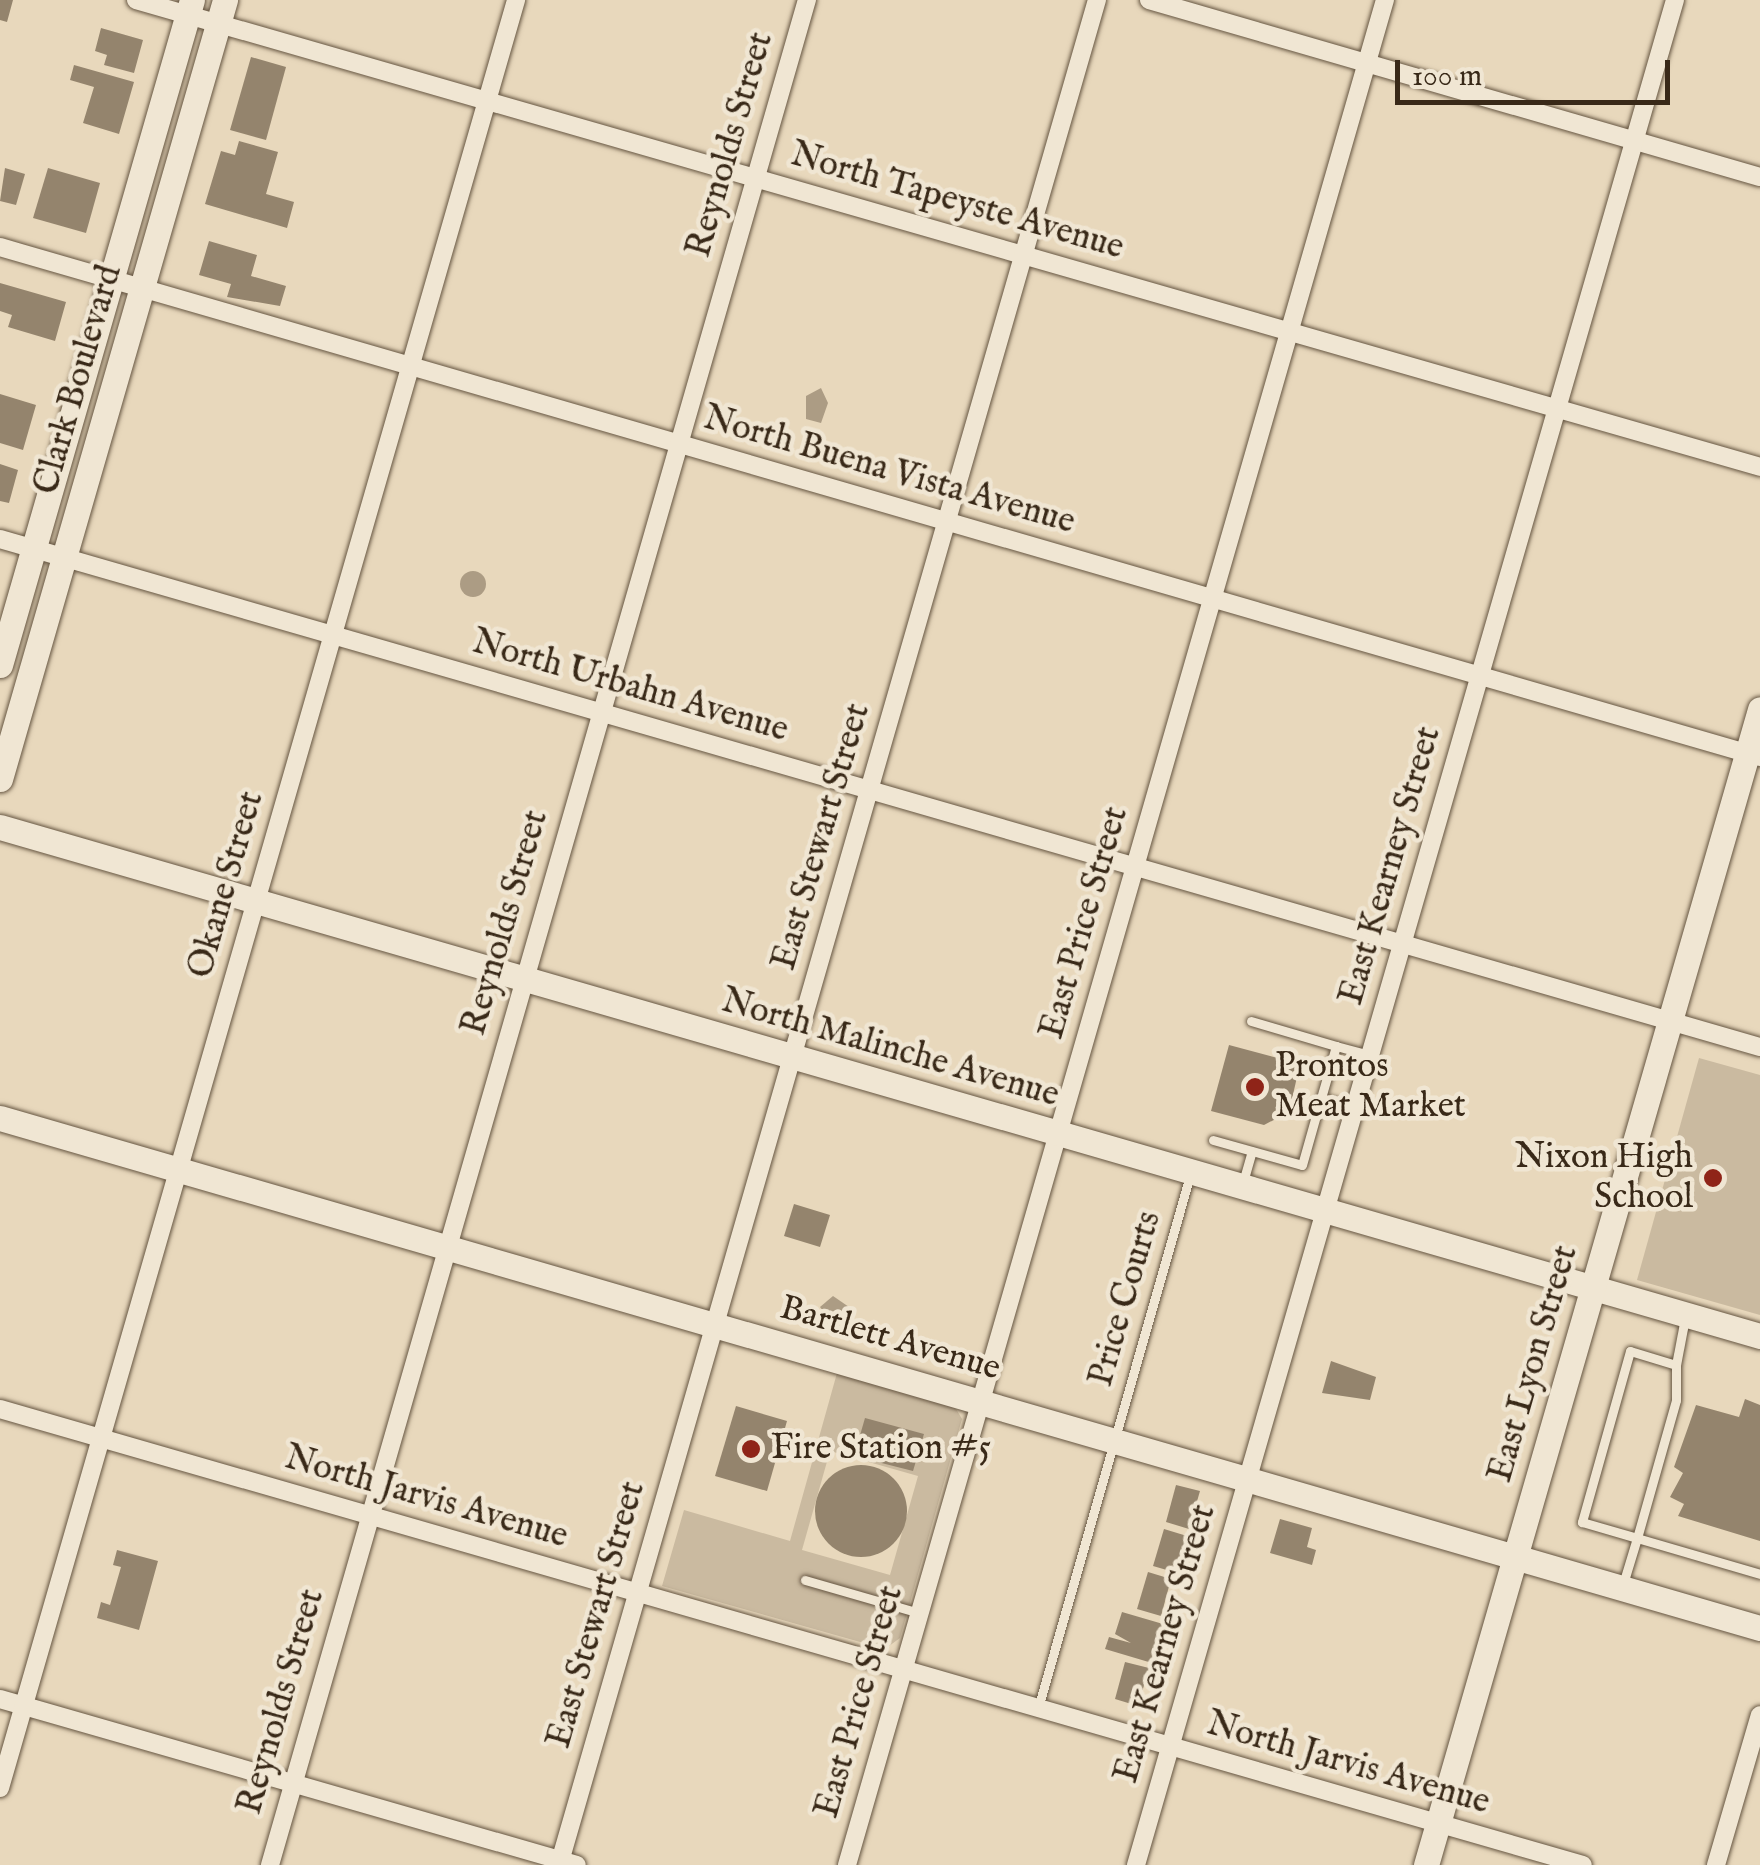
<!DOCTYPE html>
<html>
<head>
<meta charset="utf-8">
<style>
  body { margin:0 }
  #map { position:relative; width:1760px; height:1865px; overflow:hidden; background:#e8d8bc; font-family:"IM FELL English",serif }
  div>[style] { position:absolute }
  .green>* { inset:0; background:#cabaa0 }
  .water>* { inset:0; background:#ac9c84 }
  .round { border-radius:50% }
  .building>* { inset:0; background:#94846d }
  .roads { filter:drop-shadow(0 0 2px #655541) drop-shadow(0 0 2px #655541) }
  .service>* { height:9px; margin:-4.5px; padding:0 4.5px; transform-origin:4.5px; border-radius:4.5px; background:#f0e6d3 }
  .minor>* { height:18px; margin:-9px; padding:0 9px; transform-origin:9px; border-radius:9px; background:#f0e6d3 }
  .secondary>* { height:25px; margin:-12.5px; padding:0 12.5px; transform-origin:12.5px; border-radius:12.5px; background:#f0e6d3 }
  .dots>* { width:28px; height:28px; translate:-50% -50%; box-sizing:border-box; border:5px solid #f0e6d3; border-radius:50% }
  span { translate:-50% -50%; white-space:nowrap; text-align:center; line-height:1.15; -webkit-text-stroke:9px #f0e6d3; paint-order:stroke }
  .street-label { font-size:35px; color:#392918 }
  .poi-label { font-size:35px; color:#392918 }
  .left { translate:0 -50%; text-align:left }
  .right { translate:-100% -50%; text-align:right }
  .scale { position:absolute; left:1395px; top:60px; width:275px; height:45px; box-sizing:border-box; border:5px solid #392918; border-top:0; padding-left:12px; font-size:30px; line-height:35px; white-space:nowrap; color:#392918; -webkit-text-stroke:8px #f0e6d3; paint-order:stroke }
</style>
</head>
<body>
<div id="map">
  <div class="green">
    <div style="clip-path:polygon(1699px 1058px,1760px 1075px,1760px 1315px,1637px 1280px)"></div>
    <div style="clip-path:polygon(evenodd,837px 1373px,955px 1407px,962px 1419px,900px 1638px,885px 1649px,662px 1586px,684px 1510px,790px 1541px,837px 1373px,830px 1451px,918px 1476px,890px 1575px,802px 1550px,830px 1451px)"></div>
  </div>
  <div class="water">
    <div style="clip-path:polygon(821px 388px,828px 403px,821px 423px,806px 419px,806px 396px)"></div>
    <div class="round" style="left:460px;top:571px;width:26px;height:26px"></div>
    <div style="clip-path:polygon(833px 1296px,849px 1307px,849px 1319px,826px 1315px,820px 1307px)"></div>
  </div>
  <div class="building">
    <div style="clip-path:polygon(0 0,13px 0,7px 22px,0 20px)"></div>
    <div style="clip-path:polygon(101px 28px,143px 40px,134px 73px,104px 65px,107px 55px,95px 51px)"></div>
    <div style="clip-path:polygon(251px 57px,286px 67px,266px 140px,230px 130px)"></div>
    <div style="clip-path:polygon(74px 65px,134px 82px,119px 134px,83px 123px,94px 87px,70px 80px)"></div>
    <div style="clip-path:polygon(239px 141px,278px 152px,266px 194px,294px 202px,287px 228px,205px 204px,221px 151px,235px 155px)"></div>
    <div style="clip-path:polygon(5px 168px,25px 174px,16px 205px,0 201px)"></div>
    <div style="clip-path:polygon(48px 168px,100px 183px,86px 233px,33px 218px)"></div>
    <div style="clip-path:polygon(209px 241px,257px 255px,251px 276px,286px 286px,280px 306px,227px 297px,231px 284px,199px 275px)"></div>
    <div style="clip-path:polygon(0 283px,66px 302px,55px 341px,8px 327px,12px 315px,0 311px)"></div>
    <div style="clip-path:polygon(0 394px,36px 405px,23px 450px,0 443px)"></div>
    <div style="clip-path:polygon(0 464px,18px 470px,9px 503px,0 501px)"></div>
    <div style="clip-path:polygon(1229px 1045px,1300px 1064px,1289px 1112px,1264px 1125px,1211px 1111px)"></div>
    <div style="clip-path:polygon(794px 1204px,830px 1215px,820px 1247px,784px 1236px)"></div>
    <div style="clip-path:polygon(1331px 1361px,1376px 1377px,1370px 1400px,1322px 1393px)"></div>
    <div style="clip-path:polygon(1745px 1399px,1760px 1405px,1760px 1541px,1678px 1516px,1684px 1504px,1670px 1497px,1683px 1473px,1674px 1467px,1696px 1405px,1739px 1417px)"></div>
    <div style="clip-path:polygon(736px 1406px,787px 1421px,767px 1491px,715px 1476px)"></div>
    <div style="clip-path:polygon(865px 1418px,924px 1434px,913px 1471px,854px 1456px)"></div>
    <div class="round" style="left:815px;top:1465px;width:92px;height:92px"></div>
    <div style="clip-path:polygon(1176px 1485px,1200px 1491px,1189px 1529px,1166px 1522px)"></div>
    <div style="clip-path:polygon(1280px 1519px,1312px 1528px,1307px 1547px,1316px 1550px,1312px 1565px,1270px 1553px)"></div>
    <div style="clip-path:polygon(1164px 1529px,1187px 1536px,1177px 1573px,1153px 1566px)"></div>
    <div style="clip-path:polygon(117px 1550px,158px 1561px,139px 1630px,97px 1618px,101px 1602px,110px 1605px,121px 1567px,113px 1565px)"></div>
    <div style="clip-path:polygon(1148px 1572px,1171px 1579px,1161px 1616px,1137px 1609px)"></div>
    <div style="clip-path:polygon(1122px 1612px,1163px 1624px,1152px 1663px,1105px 1649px,1109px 1637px,1131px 1643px,1115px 1634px)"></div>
    <div style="clip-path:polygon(1125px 1662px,1149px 1668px,1138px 1706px,1115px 1699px)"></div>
  </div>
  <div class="roads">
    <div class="service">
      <div style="left:1251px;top:1021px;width:89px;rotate:16.4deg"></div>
      <div style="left:1336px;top:1046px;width:54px;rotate:106.1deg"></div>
      <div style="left:1321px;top:1098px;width:35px;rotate:15deg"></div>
      <div style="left:1336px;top:1046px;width:35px;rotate:15deg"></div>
      <div style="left:1213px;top:1140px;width:92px;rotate:15.7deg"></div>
      <div style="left:1302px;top:1165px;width:70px;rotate:-74.2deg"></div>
      <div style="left:1243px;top:1182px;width:32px;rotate:-74deg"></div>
      <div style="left:1676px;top:1365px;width:48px;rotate:-79.2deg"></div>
      <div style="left:805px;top:1580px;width:119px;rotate:16.1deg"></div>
      <div style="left:1623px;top:1584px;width:48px;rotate:-73.1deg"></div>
      <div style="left:1637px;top:1538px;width:143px;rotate:-74.2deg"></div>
      <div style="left:1676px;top:1400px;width:35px;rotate:-90deg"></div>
      <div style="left:1676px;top:1365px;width:48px;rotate:-163.1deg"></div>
      <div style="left:1630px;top:1351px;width:178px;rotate:105.7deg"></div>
      <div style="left:1582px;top:1522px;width:57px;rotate:16.2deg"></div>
      <div style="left:1637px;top:1538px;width:128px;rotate:16.3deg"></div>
      <div style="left:1038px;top:1708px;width:554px;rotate:-74.08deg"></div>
    </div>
    <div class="minor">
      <div style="left:136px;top:0;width:1690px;rotate:16.04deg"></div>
      <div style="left:1149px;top:0;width:636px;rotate:16.16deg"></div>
      <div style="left:0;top:247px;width:1832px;rotate:16.16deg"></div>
      <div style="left:0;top:539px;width:1832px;rotate:16.1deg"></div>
      <div style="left:0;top:1409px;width:1647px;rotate:16.07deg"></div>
      <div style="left:0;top:1699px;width:600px;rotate:16.05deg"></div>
      <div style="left:0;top:1788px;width:1861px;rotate:-73.9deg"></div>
      <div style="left:270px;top:1865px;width:1941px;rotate:-73.94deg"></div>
      <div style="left:559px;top:1865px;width:1941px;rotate:-73.91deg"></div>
      <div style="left:847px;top:1865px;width:1941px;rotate:-73.91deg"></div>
      <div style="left:1136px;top:1865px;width:1941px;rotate:-73.88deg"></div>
      <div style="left:1716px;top:1865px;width:156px;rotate:-73.7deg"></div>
    </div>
    <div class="secondary">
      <div style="left:0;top:665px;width:692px;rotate:-73.9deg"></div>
      <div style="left:0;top:779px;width:811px;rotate:-73.89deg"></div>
      <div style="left:0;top:827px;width:1832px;rotate:16.13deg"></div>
      <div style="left:0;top:1118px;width:1832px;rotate:16.16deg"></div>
      <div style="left:1426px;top:1865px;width:1203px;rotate:-73.88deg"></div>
    </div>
  </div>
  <div class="dots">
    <div style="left:1255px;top:1087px;background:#8f2418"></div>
    <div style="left:1713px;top:1178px;background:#8f2418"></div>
    <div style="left:751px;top:1449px;background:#8f2418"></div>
  </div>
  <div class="street-label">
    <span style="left:731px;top:145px;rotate:-74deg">Reynolds Street</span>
    <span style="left:957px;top:202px;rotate:16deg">North Tapeyste Avenue</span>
    <span style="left:79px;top:380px;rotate:-74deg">Clark Boulevard</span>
    <span style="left:889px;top:471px;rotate:16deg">North Buena Vista Avenue</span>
    <span style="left:630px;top:687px;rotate:16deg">North Urbahn Avenue</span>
    <span style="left:822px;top:837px;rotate:-74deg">East Stewart Street</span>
    <span style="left:1391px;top:866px;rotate:-74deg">East Kearney Street</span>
    <span style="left:227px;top:885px;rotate:-74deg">Okane Street</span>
    <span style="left:506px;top:923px;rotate:-74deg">Reynolds Street</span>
    <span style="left:1085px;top:923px;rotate:-74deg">East Price Street</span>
    <span style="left:890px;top:1049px;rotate:16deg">North Malinche Avenue</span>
    <span style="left:1126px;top:1299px;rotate:-74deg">Price Courts</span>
    <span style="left:890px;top:1339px;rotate:16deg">Bartlett Avenue</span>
    <span style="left:1534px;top:1364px;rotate:-74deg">East Lyon Street</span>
    <span style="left:426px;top:1498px;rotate:16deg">North Jarvis Avenue</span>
    <span style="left:597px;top:1615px;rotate:-74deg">East Stewart Street</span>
    <span style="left:1166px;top:1644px;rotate:-74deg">East Kearney Street</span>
    <span style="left:282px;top:1702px;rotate:-74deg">Reynolds Street</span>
    <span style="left:860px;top:1702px;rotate:-74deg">East Price Street</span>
    <span style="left:1348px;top:1764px;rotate:16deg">North Jarvis Avenue</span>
  </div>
  <div class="poi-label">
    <span class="left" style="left:1275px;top:1087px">Prontos<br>Meat Market</span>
    <span class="right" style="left:1693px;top:1178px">Nixon High<br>School</span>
    <span class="left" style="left:771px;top:1449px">Fire Station #5</span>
  </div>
  <div class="scale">100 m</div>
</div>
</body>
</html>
